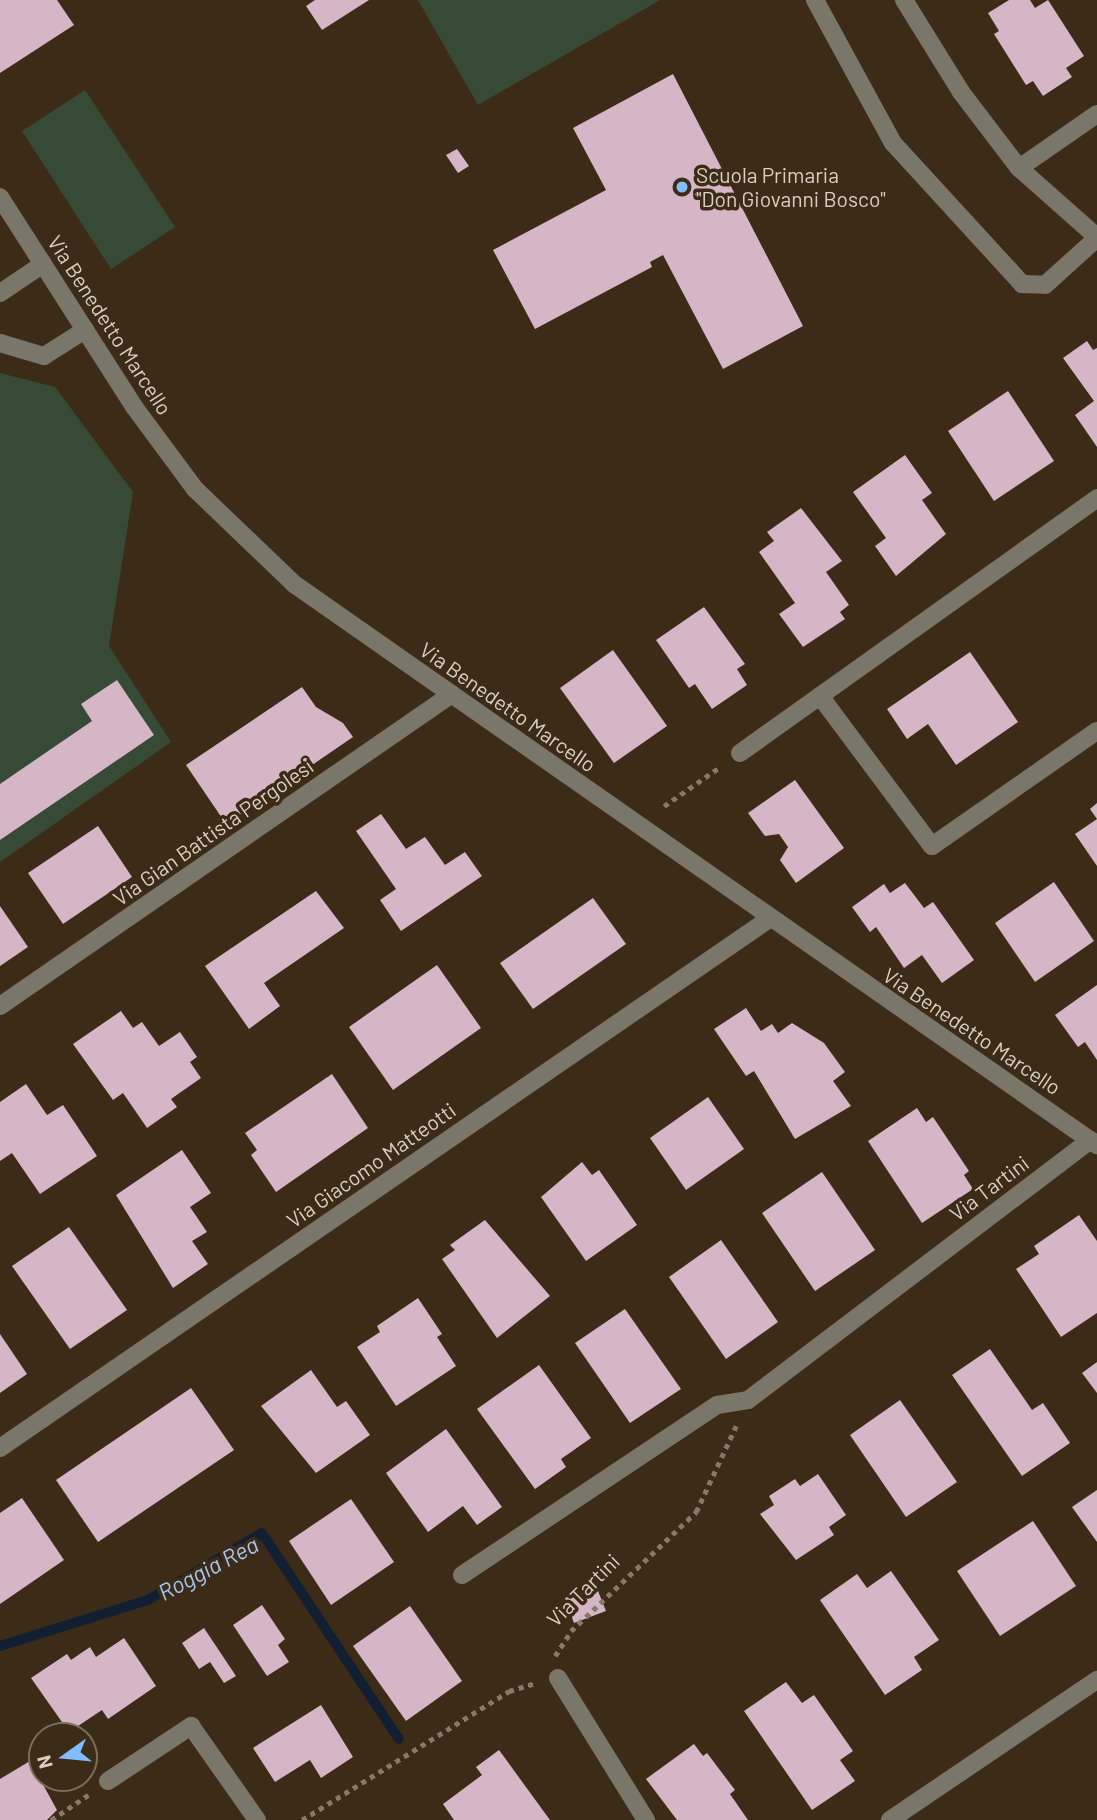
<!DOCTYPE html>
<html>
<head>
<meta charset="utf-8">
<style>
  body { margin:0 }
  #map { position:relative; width:1097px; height:1820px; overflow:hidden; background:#3c2c17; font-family:Barlow,sans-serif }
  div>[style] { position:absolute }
  .green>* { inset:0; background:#374a36 }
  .stream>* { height:10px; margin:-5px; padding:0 5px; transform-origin:5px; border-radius:5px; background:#121f33 }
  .building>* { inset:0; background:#d4b6c7 }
  .path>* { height:4.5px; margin-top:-2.25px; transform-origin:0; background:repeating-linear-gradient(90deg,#867968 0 5px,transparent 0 10px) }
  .minor>* { height:18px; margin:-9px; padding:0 9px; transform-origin:9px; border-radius:9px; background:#7b766a }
  .dots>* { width:19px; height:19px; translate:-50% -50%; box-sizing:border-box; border:4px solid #3c2c17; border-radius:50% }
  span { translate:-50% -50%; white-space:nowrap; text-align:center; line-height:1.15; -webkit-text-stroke:7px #3c2c17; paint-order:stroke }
  .poi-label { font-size:21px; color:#dacfc3 }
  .left { translate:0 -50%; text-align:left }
  .street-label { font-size:21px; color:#dacfc3 }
  .water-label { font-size:23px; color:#a6c5f2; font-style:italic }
  .north { position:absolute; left:28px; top:1722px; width:70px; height:70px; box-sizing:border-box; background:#3c2c17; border:2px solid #7b6d5c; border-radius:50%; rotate:255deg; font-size:19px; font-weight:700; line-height:28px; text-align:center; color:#dacfc3 }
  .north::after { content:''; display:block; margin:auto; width:24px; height:32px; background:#82bcfa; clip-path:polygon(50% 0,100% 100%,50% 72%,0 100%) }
</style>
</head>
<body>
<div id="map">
  <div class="green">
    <div style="clip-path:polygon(418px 0,660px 0,478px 105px)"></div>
    <div style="clip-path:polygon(85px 90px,175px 227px,111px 269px,22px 131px)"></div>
    <div style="clip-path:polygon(0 373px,55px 387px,133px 492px,109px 646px,171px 742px,0 862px)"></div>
  </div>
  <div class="stream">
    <div style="left:0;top:1646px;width:155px;rotate:-17.3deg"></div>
    <div style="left:148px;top:1600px;width:132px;rotate:-30.4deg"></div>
    <div style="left:262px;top:1533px;width:247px;rotate:56.4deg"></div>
  </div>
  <div class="building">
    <div style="clip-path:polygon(0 0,57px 0,74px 25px,0 73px)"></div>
    <div style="clip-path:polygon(315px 0,369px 0,322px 30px,306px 6px)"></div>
    <div style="clip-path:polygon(1009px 0,1030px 0,1035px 8px,1048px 0,1084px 56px,1066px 68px,1072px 77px,1043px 96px,1033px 81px,1026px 85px,994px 34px,999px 31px,988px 13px)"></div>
    <div style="clip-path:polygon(673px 74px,803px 326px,723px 369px,663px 255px,650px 262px,652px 267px,535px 329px,493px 250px,606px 190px,573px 128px)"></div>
    <div style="clip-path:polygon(457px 149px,469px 166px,458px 173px,446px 155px)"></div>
    <div style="clip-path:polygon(1087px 341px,1093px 350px,1097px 348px,1097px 447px,1075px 415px,1094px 401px,1063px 358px)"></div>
    <div style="clip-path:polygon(1008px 391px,1054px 461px,994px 501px,948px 431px)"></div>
    <div style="clip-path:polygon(905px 455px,932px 493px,922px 500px,946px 534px,896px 576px,875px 546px,886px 538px,853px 492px)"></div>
    <div style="clip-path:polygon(801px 508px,842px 561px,826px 572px,849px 605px,840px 612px,845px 619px,803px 647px,779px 614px,795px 603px,759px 552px,774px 541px,767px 532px)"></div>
    <div style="clip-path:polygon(704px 607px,745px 664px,737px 669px,747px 685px,712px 709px,695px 684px,689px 688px,656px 640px)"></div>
    <div style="clip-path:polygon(613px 650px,667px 726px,614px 763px,560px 688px)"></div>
    <div style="clip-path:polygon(970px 652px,1018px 722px,956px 765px,928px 724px,907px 739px,887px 709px)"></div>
    <div style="clip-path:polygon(117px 680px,154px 735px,0 840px,0 784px,92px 721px,81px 704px)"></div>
    <div style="clip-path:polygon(302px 687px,316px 707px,343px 723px,353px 737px,226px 824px,186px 765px)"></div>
    <div style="clip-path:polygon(795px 780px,844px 848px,796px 883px,780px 860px,788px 847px,779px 834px,765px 836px,748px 813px)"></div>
    <div style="clip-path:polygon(1097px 803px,1097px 866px,1075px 834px,1097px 819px,1090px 809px)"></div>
    <div style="clip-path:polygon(381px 814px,406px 849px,425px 837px,445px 865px,465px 852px,482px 876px,401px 931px,380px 900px,396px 889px,356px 831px)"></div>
    <div style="clip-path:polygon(98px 826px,132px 877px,63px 924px,28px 873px)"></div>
    <div style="clip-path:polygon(1054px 882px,1094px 941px,1035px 982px,995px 923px)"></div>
    <div style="clip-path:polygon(905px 883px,924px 908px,933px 902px,974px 960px,942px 983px,922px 955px,904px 968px,876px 927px,870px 932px,852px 907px,884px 884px,890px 893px)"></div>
    <div style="clip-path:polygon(316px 891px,344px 928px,264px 983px,280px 1006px,249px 1029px,205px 966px)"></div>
    <div style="clip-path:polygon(593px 898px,626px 944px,533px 1009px,500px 963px)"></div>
    <div style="clip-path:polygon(0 906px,28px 947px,0 966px)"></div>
    <div style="clip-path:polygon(437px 965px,481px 1028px,393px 1090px,349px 1027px)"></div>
    <div style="clip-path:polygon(1097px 985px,1097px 1060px,1085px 1042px,1078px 1047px,1055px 1015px)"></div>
    <div style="clip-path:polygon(746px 1008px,761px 1031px,772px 1024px,778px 1033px,792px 1023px,824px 1043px,845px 1072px,833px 1081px,851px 1106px,795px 1139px,754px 1071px,746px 1076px,714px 1029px)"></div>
    <div style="clip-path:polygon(121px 1011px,133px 1028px,142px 1022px,159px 1046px,180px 1032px,197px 1057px,190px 1062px,201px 1078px,171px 1099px,177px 1107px,147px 1128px,123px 1093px,113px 1100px,73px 1044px)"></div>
    <div style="clip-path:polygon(332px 1074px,368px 1128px,276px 1192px,251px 1155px,257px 1150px,245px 1133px)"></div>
    <div style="clip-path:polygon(26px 1084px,47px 1115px,63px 1105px,97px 1156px,40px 1194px,12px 1153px,0 1161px,0 1102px)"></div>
    <div style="clip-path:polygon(708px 1097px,744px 1149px,686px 1190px,650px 1138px)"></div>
    <div style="clip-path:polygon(917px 1108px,926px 1122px,933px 1117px,969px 1171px,964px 1175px,973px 1189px,922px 1223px,868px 1141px)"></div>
    <div style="clip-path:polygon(182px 1150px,211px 1193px,190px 1207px,207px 1232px,192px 1241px,208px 1264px,173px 1288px,116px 1195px)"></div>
    <div style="clip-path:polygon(582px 1162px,592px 1175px,599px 1170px,637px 1225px,586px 1261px,541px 1197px)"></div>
    <div style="clip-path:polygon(822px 1172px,875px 1250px,815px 1291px,762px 1213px)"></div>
    <div style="clip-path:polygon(1079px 1215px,1097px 1241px,1097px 1313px,1061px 1337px,1016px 1269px,1039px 1254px,1034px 1246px)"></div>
    <div style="clip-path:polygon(485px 1220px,550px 1296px,497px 1338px,442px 1259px,455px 1250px,450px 1245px)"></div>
    <div style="clip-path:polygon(69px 1227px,127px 1310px,70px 1349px,12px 1266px)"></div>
    <div style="clip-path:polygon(721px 1240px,778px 1322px,726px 1359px,669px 1277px)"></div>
    <div style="clip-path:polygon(418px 1298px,442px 1334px,437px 1337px,456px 1366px,396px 1406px,357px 1347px,380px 1332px,377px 1326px)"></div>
    <div style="clip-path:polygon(625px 1309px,681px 1389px,630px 1423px,575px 1343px)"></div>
    <div style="clip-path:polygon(0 1334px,27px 1374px,0 1393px)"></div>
    <div style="clip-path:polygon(990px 1349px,1032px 1410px,1043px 1403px,1070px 1443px,1022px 1476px,952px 1375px)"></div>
    <div style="clip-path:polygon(1097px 1362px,1097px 1393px,1082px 1373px)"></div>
    <div style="clip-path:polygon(539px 1365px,591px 1438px,561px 1459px,566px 1467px,535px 1489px,477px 1409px)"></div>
    <div style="clip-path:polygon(311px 1370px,337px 1407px,346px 1401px,370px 1435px,316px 1473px,261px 1406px)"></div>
    <div style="clip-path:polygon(191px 1388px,234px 1450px,98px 1542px,56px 1480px)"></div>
    <div style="clip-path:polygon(900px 1400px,957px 1482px,906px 1517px,850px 1435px)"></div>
    <div style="clip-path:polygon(446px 1429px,502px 1507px,477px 1525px,463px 1506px,428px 1532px,386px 1473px)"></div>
    <div style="clip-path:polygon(818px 1474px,846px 1515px,829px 1527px,834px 1535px,796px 1560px,760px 1514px,774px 1505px,769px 1496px,795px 1479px,800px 1486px)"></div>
    <div style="clip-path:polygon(1097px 1490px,1097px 1542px,1072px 1507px)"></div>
    <div style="clip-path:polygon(22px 1498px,64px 1560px,0 1604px,0 1513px)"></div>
    <div style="clip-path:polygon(351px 1499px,394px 1562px,331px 1605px,289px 1541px)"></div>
    <div style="clip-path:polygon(1033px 1521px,1076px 1586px,1000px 1636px,957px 1571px)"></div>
    <div style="clip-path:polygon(891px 1571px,939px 1640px,914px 1657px,922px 1670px,885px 1695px,820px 1600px,857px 1574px,867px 1588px)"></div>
    <div style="clip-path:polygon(596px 1586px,606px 1611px,574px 1623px,565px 1598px)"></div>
    <div style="clip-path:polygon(262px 1605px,285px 1639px,278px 1645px,289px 1662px,267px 1676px,233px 1625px)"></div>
    <div style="clip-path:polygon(410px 1606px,462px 1681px,406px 1721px,353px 1646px)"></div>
    <div style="clip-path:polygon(204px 1628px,236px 1676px,224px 1683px,210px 1662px,199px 1669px,182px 1643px)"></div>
    <div style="clip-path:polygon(124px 1638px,156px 1686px,108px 1719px,102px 1710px,69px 1732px,31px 1678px,67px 1654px,71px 1660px,90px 1647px,96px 1657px)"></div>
    <div style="clip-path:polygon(786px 1682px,802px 1703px,814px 1695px,853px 1751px,840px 1760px,855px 1781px,812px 1810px,744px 1711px)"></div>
    <div style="clip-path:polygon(321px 1705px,353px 1757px,321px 1778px,310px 1760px,275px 1782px,253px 1748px)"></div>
    <div style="clip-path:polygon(694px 1744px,703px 1756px,707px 1753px,735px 1790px,730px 1794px,748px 1820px,677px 1820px,646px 1779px)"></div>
    <div style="clip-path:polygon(499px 1750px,550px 1820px,454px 1820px,443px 1804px,482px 1775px,476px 1767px)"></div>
    <div style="clip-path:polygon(30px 1761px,57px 1810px,47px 1820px,0 1820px,0 1779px)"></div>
  </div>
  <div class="path">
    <div style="left:664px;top:806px;width:68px;rotate:-34.9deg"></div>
    <div style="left:555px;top:1656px;width:30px;rotate:-57deg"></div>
    <div style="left:571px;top:1631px;width:173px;rotate:-43.6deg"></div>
    <div style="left:696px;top:1512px;width:95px;rotate:-65.1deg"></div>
    <div style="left:51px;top:1820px;width:45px;rotate:-34deg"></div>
    <div style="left:302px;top:1820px;width:244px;rotate:-31.9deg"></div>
    <div style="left:509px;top:1691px;width:28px;rotate:-17deg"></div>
  </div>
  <div class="minor">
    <div style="left:815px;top:0;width:163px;rotate:61.4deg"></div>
    <div style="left:893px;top:143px;width:191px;rotate:47.5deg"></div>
    <div style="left:1022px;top:284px;width:23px;rotate:2deg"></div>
    <div style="left:1045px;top:285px;width:70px;rotate:-42.1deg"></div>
    <div style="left:904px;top:0;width:108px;rotate:58.2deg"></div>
    <div style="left:961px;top:92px;width:96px;rotate:52.7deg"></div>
    <div style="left:1019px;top:168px;width:104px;rotate:41.5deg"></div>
    <div style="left:1019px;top:168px;width:95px;rotate:-34.7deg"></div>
    <div style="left:0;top:197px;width:250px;rotate:57.4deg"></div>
    <div style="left:135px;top:408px;width:101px;rotate:53.5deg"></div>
    <div style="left:195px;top:489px;width:137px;rotate:43.8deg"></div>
    <div style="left:294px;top:584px;width:980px;rotate:34.94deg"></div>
    <div style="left:0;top:293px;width:52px;rotate:-34deg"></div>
    <div style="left:0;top:343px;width:46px;rotate:16.5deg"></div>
    <div style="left:44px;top:356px;width:49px;rotate:-32.4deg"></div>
    <div style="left:820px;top:696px;width:187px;rotate:53.3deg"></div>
    <div style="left:932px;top:846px;width:201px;rotate:-34.9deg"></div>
    <div style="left:740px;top:753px;width:439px;rotate:-35.5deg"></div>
    <div style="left:0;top:1006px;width:549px;rotate:-34.62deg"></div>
    <div style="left:0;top:1448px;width:933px;rotate:-34.52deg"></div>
    <div style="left:462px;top:1575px;width:306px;rotate:-33.7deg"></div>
    <div style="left:717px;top:1405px;width:31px;rotate:-9deg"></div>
    <div style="left:748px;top:1400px;width:430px;rotate:-37.2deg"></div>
    <div style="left:558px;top:1678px;width:167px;rotate:58.2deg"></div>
    <div style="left:108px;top:1781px;width:100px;rotate:-33.5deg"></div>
    <div style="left:191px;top:1726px;width:115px;rotate:54.9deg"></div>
    <div style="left:890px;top:1820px;width:250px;rotate:-34.1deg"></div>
  </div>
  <div class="dots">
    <div style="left:682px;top:187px;background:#82bcfa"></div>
  </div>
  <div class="poi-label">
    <span class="left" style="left:696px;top:187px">Scuola Primaria<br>"Don Giovanni Bosco"</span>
  </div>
  <div class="street-label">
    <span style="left:110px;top:325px;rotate:57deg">Via Benedetto Marcello</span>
    <span style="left:508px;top:707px;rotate:35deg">Via Benedetto Marcello</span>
    <span style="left:213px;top:832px;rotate:-35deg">Via Gian Battista Pergolesi</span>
    <span style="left:972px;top:1031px;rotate:34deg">Via Benedetto Marcello</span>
    <span style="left:371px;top:1165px;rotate:-35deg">Via Giacomo Matteotti</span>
    <span style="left:989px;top:1188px;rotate:-37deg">Via Tartini</span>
    <span style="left:583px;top:1590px;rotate:-45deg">Via Tartini</span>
  </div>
  <div class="water-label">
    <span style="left:208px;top:1568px;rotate:-28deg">Roggia Rea</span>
  </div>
  <div class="north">N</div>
</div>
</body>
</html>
